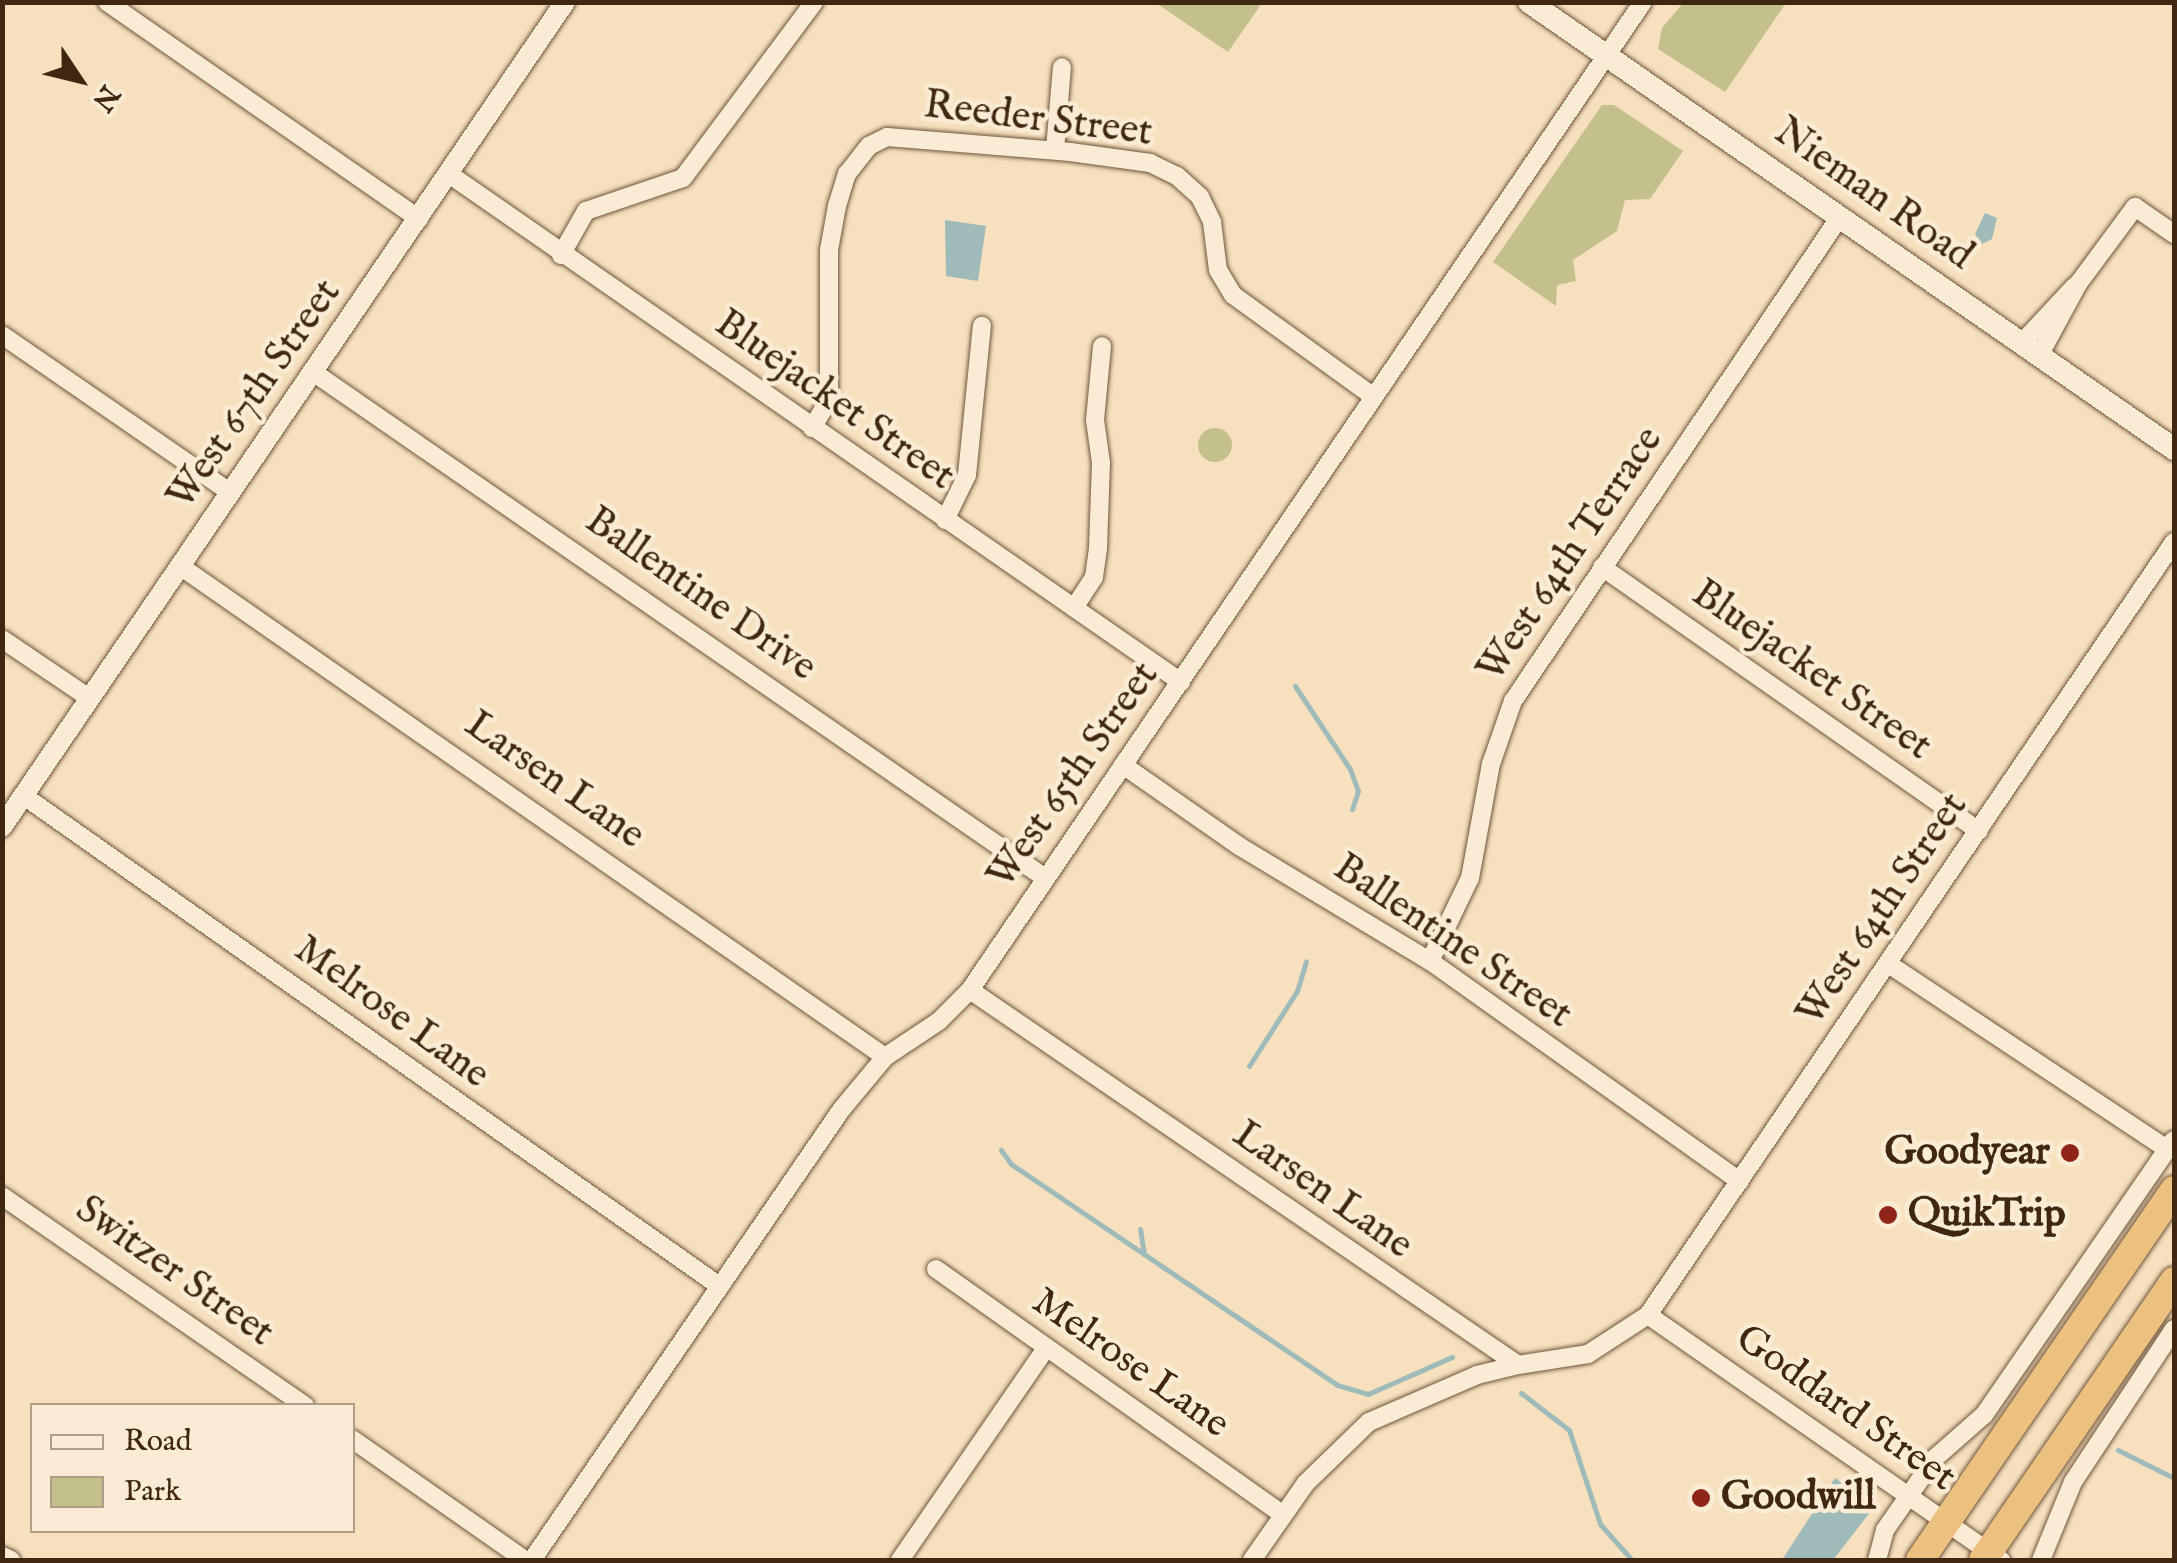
<!DOCTYPE html>
<html>
<head>
<meta charset="utf-8">
<style>
  body { margin:0 }
  #map { position:relative; width:2177px; height:1563px; overflow:hidden; background:#f7e0be; font-family:"IM FELL English",serif }
  div>[style] { position:absolute }
  .green>* { inset:0; background:#c3c08c }
  .round { border-radius:50% }
  .water>* { inset:0; background:#9fbbb9 }
  .stream>* { height:5px; margin:-2.5px; padding:0 2.5px; transform-origin:2.5px; border-radius:2.5px; background:#9fbbb9 }
  .roads { filter:drop-shadow(0 0 2px #6e553d) drop-shadow(0 0 2px #6e553d) }
  .minor>* { height:18px; margin:-9px; padding:0 9px; transform-origin:9px; border-radius:9px; background:#faebd5 }
  .tertiary>* { height:20px; margin:-10px; padding:0 10px; transform-origin:10px; border-radius:10px; background:#faebd5 }
  .secondary>* { height:22px; margin:-11px; padding:0 11px; transform-origin:11px; border-radius:11px; background:#faebd5 }
  .trunk>* { height:28px; margin:-14px; padding:0 14px; transform-origin:14px; border-radius:14px; background:#ecc07f }
  .dots>* { width:28px; height:28px; translate:-50% -50%; box-sizing:border-box; border:5px solid #faebd5; border-radius:50% }
  span { translate:-50% -50%; white-space:nowrap; text-align:center; line-height:1.15; -webkit-text-stroke:9px #faebd5; paint-order:stroke }
  .street-label { font-size:40px; color:#402712 }
  .poi-label { font-size:40px; color:#402712; font-weight:700 }
  .right { translate:-100% -50%; text-align:right }
  .left { translate:0 -50%; text-align:left }
  .frame { position:absolute; inset:0; border:5px solid #402712; pointer-events:none }
  .legend { position:absolute; left:30px; top:1403px; width:325px; height:130px; box-sizing:border-box; background:#faebd5; border:2px solid #b09d87; margin:0; padding:12px 18px; list-style:none; font-size:30px; color:#402712 }
  .legend li { display:flex; align-items:center; gap:20px; height:50px }
  .legend b { width:50px; border:2px solid #b09d87 }
  .north { position:absolute; left:30px; top:30px; width:100px; height:100px; -webkit-text-stroke:8px #faebd5; paint-order:stroke; rotate:125deg; font-size:28px; font-weight:700; line-height:40px; text-align:center; color:#402712 }
  .north::after { content:''; display:block; margin:auto; width:35px; height:45px; background:#402712; clip-path:polygon(50% 0,100% 100%,50% 72%,0 100%) }
</style>
</head>
<body>
<div id="map">
  <div class="green">
    <div style="clip-path:polygon(1684px 2px,1786px 2px,1786px 3px,1725px 92px,1658px 49px,1662px 28px)"></div>
    <div style="clip-path:polygon(1156px 3px,1262px 2px,1262px 3px,1228px 52px)"></div>
    <div style="clip-path:polygon(1602px 105px,1614px 105px,1683px 151px,1650px 199px,1625px 200px,1617px 231px,1573px 260px,1576px 281px,1557px 285px,1556px 306px,1493px 262px)"></div>
    <div class="round" style="left:1198px;top:428px;width:34px;height:34px"></div>
  </div>
  <div class="water">
    <div style="clip-path:polygon(1985px 213px,1997px 218px,1992px 239px,1982px 244px,1975px 234px)"></div>
    <div style="clip-path:polygon(945px 220px,986px 226px,978px 281px,946px 276px)"></div>
    <div style="clip-path:polygon(1835px 1478px,1875px 1506px,1833px 1560px,1782px 1560px)"></div>
  </div>
  <div class="stream">
    <div style="left:1295px;top:686px;width:100px;rotate:56.5deg"></div>
    <div style="left:1350px;top:769px;width:23px;rotate:70deg"></div>
    <div style="left:1358px;top:791px;width:19px;rotate:108deg"></div>
    <div style="left:1249px;top:1066px;width:89px;rotate:-57.4deg"></div>
    <div style="left:1297px;top:991px;width:31px;rotate:-73deg"></div>
    <div style="left:1001px;top:1150px;width:17px;rotate:54deg"></div>
    <div style="left:1011px;top:1164px;width:394px;rotate:34.1deg"></div>
    <div style="left:1337px;top:1385px;width:32px;rotate:16deg"></div>
    <div style="left:1368px;top:1394px;width:92px;rotate:-23.8deg"></div>
    <div style="left:1140px;top:1229px;width:26px;rotate:81deg"></div>
    <div style="left:1521px;top:1393px;width:61px;rotate:37.6deg"></div>
    <div style="left:1569px;top:1430px;width:99px;rotate:71.7deg"></div>
    <div style="left:1600px;top:1524px;width:48px;rotate:48.4deg"></div>
    <div style="left:2118px;top:1450px;width:63px;rotate:26.6deg"></div>
  </div>
  <div class="roads">
    <div class="minor">
      <div style="left:107px;top:2px;width:380px;rotate:34.8deg"></div>
      <div style="left:1055px;top:150px;width:83px;rotate:-85.2deg"></div>
      <div style="left:449px;top:174px;width:891px;rotate:34.76deg"></div>
      <div style="left:561px;top:255px;width:51px;rotate:-60.4deg"></div>
      <div style="left:586px;top:211px;width:102px;rotate:-18.8deg"></div>
      <div style="left:683px;top:178px;width:219px;rotate:-53.3deg"></div>
      <div style="left:2px;top:335px;width:277px;rotate:34.6deg"></div>
      <div style="left:2021px;top:344px;width:78px;rotate:-47.1deg"></div>
      <div style="left:2039px;top:356px;width:82px;rotate:-61.6deg"></div>
      <div style="left:2078px;top:284px;width:96px;rotate:-53.5deg"></div>
      <div style="left:2135px;top:207px;width:47px;rotate:34.7deg"></div>
      <div style="left:313px;top:372px;width:890px;rotate:34.65deg"></div>
      <div style="left:812px;top:428px;width:33px;rotate:-59deg"></div>
      <div style="left:829px;top:400px;width:150px;rotate:-90deg"></div>
      <div style="left:829px;top:250px;width:45px;rotate:-79.7deg"></div>
      <div style="left:837px;top:206px;width:34px;rotate:-73deg"></div>
      <div style="left:847px;top:174px;width:36px;rotate:-52deg"></div>
      <div style="left:869px;top:146px;width:20px;rotate:-27deg"></div>
      <div style="left:887px;top:137px;width:184px;rotate:4.7deg"></div>
      <div style="left:1070px;top:152px;width:81px;rotate:7.8deg"></div>
      <div style="left:1150px;top:163px;width:30px;rotate:26deg"></div>
      <div style="left:1177px;top:176px;width:31px;rotate:42deg"></div>
      <div style="left:1200px;top:197px;width:28px;rotate:64deg"></div>
      <div style="left:1212px;top:222px;width:48px;rotate:82.9deg"></div>
      <div style="left:1218px;top:270px;width:29px;rotate:59deg"></div>
      <div style="left:1233px;top:295px;width:174px;rotate:35.9deg"></div>
      <div style="left:945px;top:520px;width:50px;rotate:-63.9deg"></div>
      <div style="left:967px;top:475px;width:150px;rotate:-84.3deg"></div>
      <div style="left:180px;top:566px;width:859px;rotate:34.86deg"></div>
      <div style="left:1602px;top:567px;width:460px;rotate:35deg"></div>
      <div style="left:1074px;top:608px;width:37px;rotate:-57deg"></div>
      <div style="left:1094px;top:577px;width:29px;rotate:-82deg"></div>
      <div style="left:1098px;top:548px;width:85px;rotate:-88deg"></div>
      <div style="left:1101px;top:463px;width:43px;rotate:-97.9deg"></div>
      <div style="left:1095px;top:420px;width:74px;rotate:-84.6deg"></div>
      <div style="left:2px;top:639px;width:105px;rotate:34.1deg"></div>
      <div style="left:1123px;top:765px;width:141px;rotate:34.9deg"></div>
      <div style="left:1239px;top:846px;width:223px;rotate:31.1deg"></div>
      <div style="left:1430px;top:961px;width:380px;rotate:35.4deg"></div>
      <div style="left:24px;top:796px;width:849px;rotate:35.17deg"></div>
      <div style="left:1430px;top:961px;width:92px;rotate:-64.3deg"></div>
      <div style="left:1470px;top:878px;width:116px;rotate:-79.6deg"></div>
      <div style="left:1491px;top:764px;width:67px;rotate:-70.8deg"></div>
      <div style="left:1513px;top:701px;width:583px;rotate:-55.98deg"></div>
      <div style="left:1890px;top:965px;width:333px;rotate:33.6deg"></div>
      <div style="left:970px;top:990px;width:664px;rotate:34.38deg"></div>
      <div style="left:1518px;top:1365px;width:71px;rotate:-8.9deg"></div>
      <div style="left:1588px;top:1354px;width:72px;rotate:-33deg"></div>
      <div style="left:1648px;top:1315px;width:935px;rotate:-55.77deg"></div>
      <div style="left:2px;top:1196px;width:369px;rotate:34.7deg"></div>
      <div style="left:936px;top:1269px;width:425px;rotate:35.3deg"></div>
      <div style="left:1648px;top:1315px;width:430px;rotate:34.8deg"></div>
      <div style="left:352px;top:1439px;width:211px;rotate:35deg"></div>
      <div style="left:2px;top:1556px;width:10px;rotate:24deg"></div>
      <div style="left:532px;top:1560px;width:546px;rotate:-55.52deg"></div>
      <div style="left:841px;top:1110px;width:69px;rotate:-50.3deg"></div>
      <div style="left:885px;top:1057px;width:65px;rotate:-33.7deg"></div>
      <div style="left:939px;top:1021px;width:44px;rotate:-45deg"></div>
      <div style="left:970px;top:990px;width:1195px;rotate:-55.74deg"></div>
      <div style="left:900px;top:1560px;width:257px;rotate:-55.4deg"></div>
      <div style="left:1252px;top:1560px;width:94px;rotate:-55deg"></div>
      <div style="left:1306px;top:1483px;width:88px;rotate:-44.1deg"></div>
      <div style="left:1369px;top:1422px;width:118px;rotate:-23.5deg"></div>
      <div style="left:1477px;top:1375px;width:42px;rotate:-13.7deg"></div>
      <div style="left:1877px;top:1560px;width:31px;rotate:-75deg"></div>
      <div style="left:1885px;top:1530px;width:88px;rotate:-55.2deg"></div>
      <div style="left:1935px;top:1458px;width:65px;rotate:-41.3deg"></div>
      <div style="left:1984px;top:1415px;width:334px;rotate:-55.4deg"></div>
      <div style="left:2041px;top:1560px;width:84px;rotate:-67.7deg"></div>
      <div style="left:2073px;top:1482px;width:183px;rotate:-56.6deg"></div>
    </div>
    <div class="tertiary">
      <div style="left:2px;top:827px;width:999px;rotate:-55.69deg"></div>
    </div>
    <div class="secondary">
      <div style="left:1529px;top:2px;width:785px;rotate:34.72deg"></div>
    </div>
    <div class="trunk">
      <div style="left:1920px;top:1560px;width:449px;rotate:-55.5deg"></div>
      <div style="left:1983px;top:1560px;width:338px;rotate:-55.6deg"></div>
    </div>
  </div>
  <div class="dots">
    <div style="left:2070px;top:1153px;background:#8f2418"></div>
    <div style="left:1888px;top:1215px;background:#8f2418"></div>
    <div style="left:1701px;top:1498px;background:#8f2418"></div>
  </div>
  <div class="street-label">
    <span style="left:1038px;top:120px;rotate:7deg">Reeder Street</span>
    <span style="left:1873px;top:195px;rotate:35deg">Nieman Road</span>
    <span style="left:255px;top:395px;rotate:-55deg">West 67th Street</span>
    <span style="left:834px;top:401px;rotate:35deg">Bluejacket Street</span>
    <span style="left:1571px;top:555px;rotate:-56deg">West 64th Terrace</span>
    <span style="left:700px;top:595px;rotate:35deg">Ballentine Drive</span>
    <span style="left:1811px;top:671px;rotate:35deg">Bluejacket Street</span>
    <span style="left:1074px;top:776px;rotate:-55deg">West 65th Street</span>
    <span style="left:554px;top:781px;rotate:35deg">Larsen Lane</span>
    <span style="left:1883px;top:910px;rotate:-56deg">West 64th Street</span>
    <span style="left:1452px;top:942px;rotate:34deg">Ballentine Street</span>
    <span style="left:391px;top:1013px;rotate:36deg">Melrose Lane</span>
    <span style="left:1322px;top:1191px;rotate:35deg">Larsen Lane</span>
    <span style="left:174px;top:1272px;rotate:35deg">Switzer Street</span>
    <span style="left:1130px;top:1364px;rotate:35deg">Melrose Lane</span>
    <span style="left:1845px;top:1409px;rotate:35deg">Goddard Street</span>
  </div>
  <div class="poi-label">
    <span class="right" style="left:2050px;top:1153px">Goodyear</span>
    <span class="left" style="left:1908px;top:1215px">QuikTrip</span>
    <span class="left" style="left:1721px;top:1498px">Goodwill</span>
  </div>
  <div class="frame"></div>
  <ul class="legend">
  <li><b style="height:12px;background:#faebd5"></b>Road</li>
  <li><b style="height:28px;background:#c3c08c"></b>Park</li>
  </ul>
  <div class="north">N</div>
</div>
</body>
</html>
